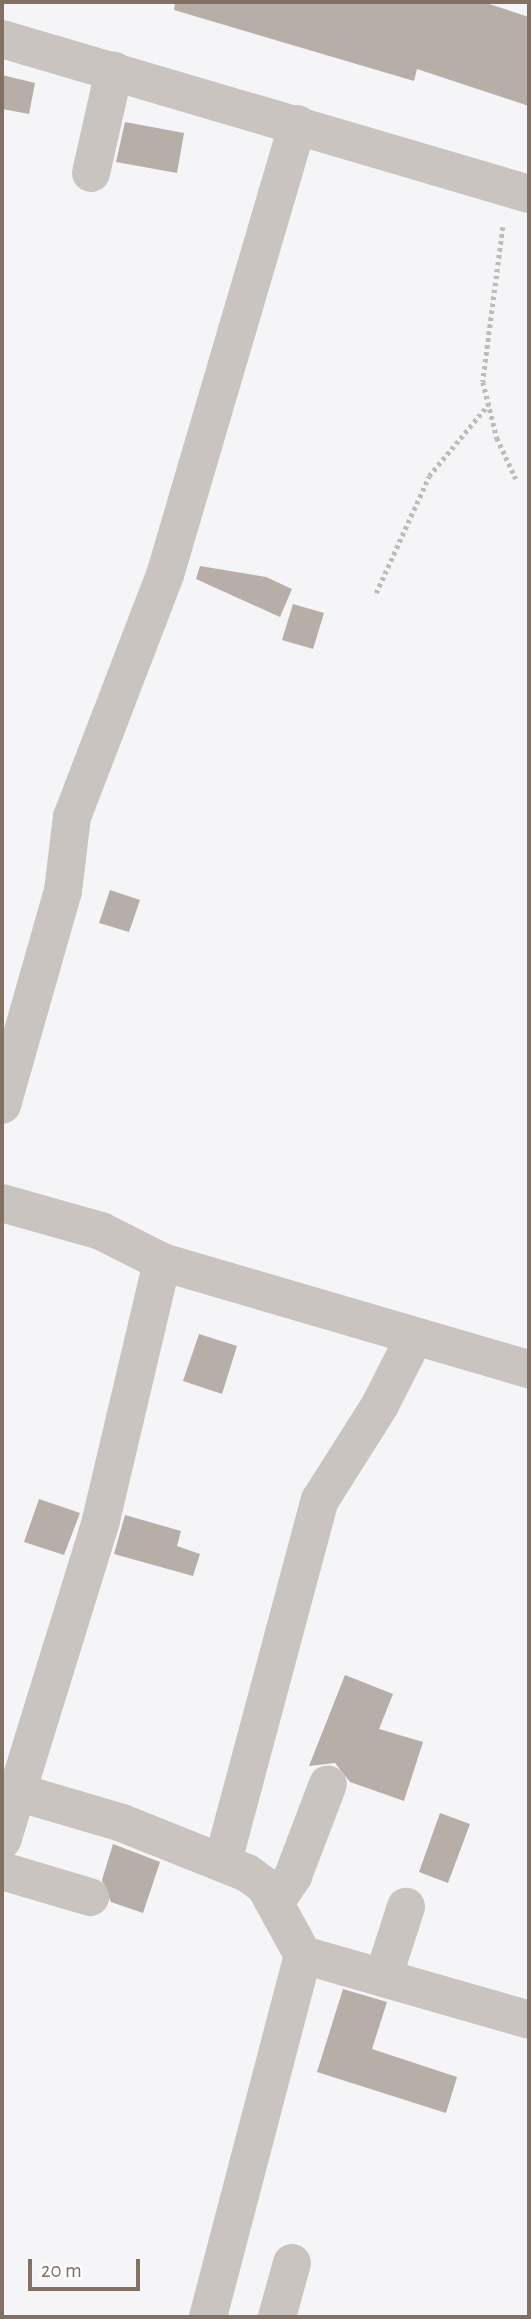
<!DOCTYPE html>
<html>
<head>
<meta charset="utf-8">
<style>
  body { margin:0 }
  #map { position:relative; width:531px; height:2319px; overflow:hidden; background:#f5f5f8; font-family:"Alegreya Sans",sans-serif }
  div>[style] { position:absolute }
  .building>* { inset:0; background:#b7aea7 }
  .path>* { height:4.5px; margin-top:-2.25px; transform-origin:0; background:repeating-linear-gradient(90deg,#bfbcb8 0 3.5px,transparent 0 7px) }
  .minor>* { height:38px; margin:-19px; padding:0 19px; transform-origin:19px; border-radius:19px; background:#c9c4c0 }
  span { translate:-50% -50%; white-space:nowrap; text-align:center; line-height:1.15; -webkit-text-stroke:7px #fff; paint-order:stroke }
  .frame { position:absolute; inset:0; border:4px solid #827161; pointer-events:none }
  .scale { position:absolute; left:28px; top:2259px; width:112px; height:32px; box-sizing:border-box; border:4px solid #827161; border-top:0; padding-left:9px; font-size:21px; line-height:24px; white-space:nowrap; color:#827161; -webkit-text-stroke:5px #fff; paint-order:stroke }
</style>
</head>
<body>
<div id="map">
  <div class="building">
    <div style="clip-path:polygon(175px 2px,483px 2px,529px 17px,529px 106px,417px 69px,414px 81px,174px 10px)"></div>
    <div style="clip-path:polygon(2px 75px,35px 83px,29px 114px,2px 109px)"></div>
    <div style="clip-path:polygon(125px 122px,184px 133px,177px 173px,116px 162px)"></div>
    <div style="clip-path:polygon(200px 566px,266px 577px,292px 589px,280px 617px,196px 579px)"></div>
    <div style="clip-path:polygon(293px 604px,324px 613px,313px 649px,282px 640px)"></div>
    <div style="clip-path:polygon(110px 890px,140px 900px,129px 932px,99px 923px)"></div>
    <div style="clip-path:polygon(199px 1334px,237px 1346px,222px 1394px,183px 1381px)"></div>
    <div style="clip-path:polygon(39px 1499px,80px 1513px,64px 1555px,24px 1542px)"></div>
    <div style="clip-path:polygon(125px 1515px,181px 1531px,177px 1546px,200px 1554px,193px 1576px,114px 1554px)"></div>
    <div style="clip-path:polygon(345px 1675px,393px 1694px,379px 1729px,423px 1742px,404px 1801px,350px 1782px,335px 1763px,309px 1766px)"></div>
    <div style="clip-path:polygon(440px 1813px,470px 1824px,448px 1883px,419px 1872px)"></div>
    <div style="clip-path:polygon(113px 1844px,160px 1862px,143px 1913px,111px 1902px,102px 1880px)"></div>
    <div style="clip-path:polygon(343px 1989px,387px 2002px,372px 2049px,457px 2077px,446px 2113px,317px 2072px)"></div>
  </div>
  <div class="path">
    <div style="left:503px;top:227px;width:156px;rotate:97.4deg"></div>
    <div style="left:483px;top:382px;width:58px;rotate:76deg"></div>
    <div style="left:497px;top:438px;width:45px;rotate:65.1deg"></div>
    <div style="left:376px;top:593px;width:128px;rotate:-65.6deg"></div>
    <div style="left:429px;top:476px;width:92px;rotate:-50.3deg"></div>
  </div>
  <div class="minor">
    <div style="left:2px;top:39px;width:549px;rotate:16.39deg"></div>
    <div style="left:91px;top:173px;width:105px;rotate:-77.3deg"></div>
    <div style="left:2px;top:1105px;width:223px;rotate:-74.1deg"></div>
    <div style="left:63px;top:891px;width:75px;rotate:-83.1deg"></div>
    <div style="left:72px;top:817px;width:259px;rotate:-69deg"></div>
    <div style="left:165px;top:575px;width:470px;rotate:-73.6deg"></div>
    <div style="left:2px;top:1203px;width:103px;rotate:15.8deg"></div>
    <div style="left:101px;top:1231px;width:68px;rotate:26.9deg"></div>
    <div style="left:162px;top:1262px;width:266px;rotate:103.3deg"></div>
    <div style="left:101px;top:1521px;width:334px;rotate:107.2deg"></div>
    <div style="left:162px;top:1262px;width:382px;rotate:16.3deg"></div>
    <div style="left:17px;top:1792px;width:109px;rotate:16.4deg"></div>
    <div style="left:122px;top:1823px;width:135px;rotate:21.8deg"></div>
    <div style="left:247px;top:1873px;width:22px;rotate:36deg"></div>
    <div style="left:265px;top:1886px;width:79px;rotate:61.2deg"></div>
    <div style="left:303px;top:1955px;width:374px;rotate:104.7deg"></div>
    <div style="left:223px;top:1861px;width:374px;rotate:-75deg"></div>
    <div style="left:320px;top:1500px;width:112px;rotate:-57.7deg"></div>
    <div style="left:380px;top:1405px;width:75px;rotate:-63.1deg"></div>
    <div style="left:2px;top:1871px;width:92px;rotate:16.5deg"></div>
    <div style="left:275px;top:1902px;width:32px;rotate:-55deg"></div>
    <div style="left:293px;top:1876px;width:98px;rotate:-69.2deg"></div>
    <div style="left:303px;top:1955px;width:235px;rotate:16deg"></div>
    <div style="left:383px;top:1978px;width:75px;rotate:-72.1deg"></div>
    <div style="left:277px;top:2317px;width:56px;rotate:-74.5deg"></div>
  </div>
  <div class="frame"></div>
  <div class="scale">20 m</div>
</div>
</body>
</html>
